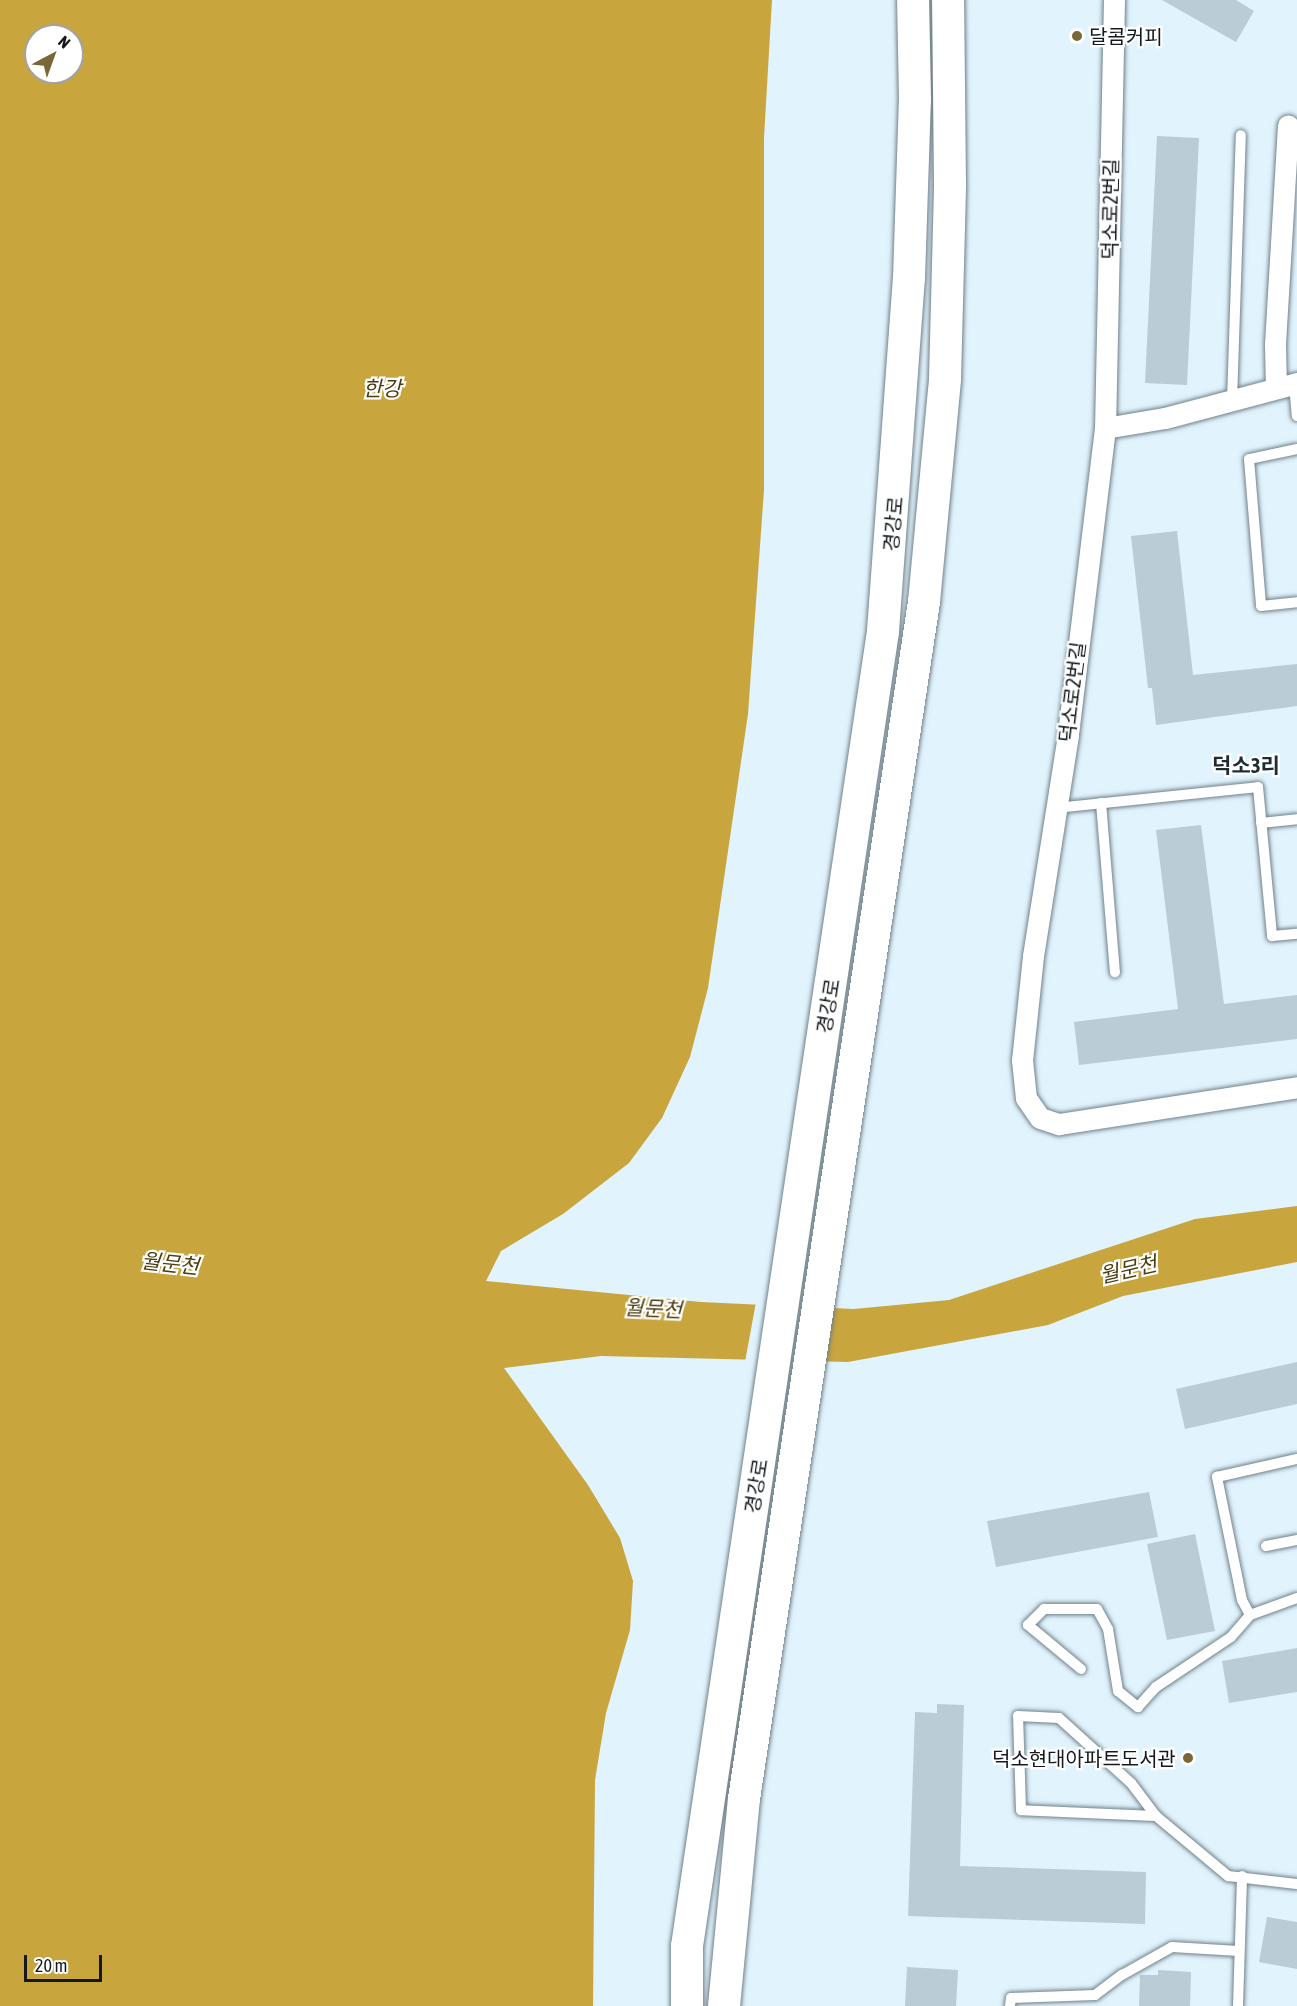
<!DOCTYPE html>
<html>
<head>
<meta charset="utf-8">
<style>
  body { margin:0 }
  #map { position:relative; width:1297px; height:2006px; overflow:hidden; background:#e1f3fd; font-family:"Asap Condensed","Noto Sans KR",sans-serif }
  div>[style] { position:absolute }
  .water>* { inset:0; background:#c8a53d }
  .pier>* { inset:0; background:#e1f3fd }
  .building>* { inset:0; background:#baccd5 }
  .roads { filter:drop-shadow(0 0 2px #708189) drop-shadow(0 0 2px #708189) }
  .service>* { height:10px; margin:-5px; padding:0 5px; transform-origin:5px; border-radius:5px; background:#fff }
  .minor>* { height:21px; margin:-10.5px; padding:0 10.5px; transform-origin:10.5px; border-radius:10.5px; background:#fff }
  .primary>* { height:32px; margin:-16px; padding:0 16px; transform-origin:16px; border-radius:16px; background:#fff }
  .dots>* { width:16px; height:16px; translate:-50% -50%; box-sizing:border-box; border:3px solid #fff; border-radius:50% }
  span { translate:-50% -50%; white-space:nowrap; text-align:center; line-height:1.15; -webkit-text-stroke:4.5px #fff; paint-order:stroke }
  .poi-label { font-size:20px; color:#13191d }
  .left { translate:0 -50%; text-align:left }
  .right { translate:-100% -50%; text-align:right }
  .street-label { font-size:20px; color:#13191d }
  .water-label { font-size:21px; color:#4b3d11; font-style:italic }
  .neighbourhood-label { font-size:21px; color:#1e2d34; font-weight:700 }
  .north { position:absolute; left:24px; top:24px; width:60px; height:60px; box-sizing:border-box; background:#fff; border:2px solid #a1a3a5; border-radius:50%; rotate:41deg; font-size:16px; font-weight:700; line-height:24px; text-align:center; color:#13191d }
  .north::after { content:''; display:block; margin:auto; width:21px; height:27px; background:#796836; clip-path:polygon(50% 0,100% 100%,50% 72%,0 100%) }
  .scale { position:absolute; left:24px; top:1955px; width:78px; height:27px; box-sizing:border-box; border:3px solid #13191d; border-top:0; padding-left:8px; font-size:18px; line-height:21px; white-space:nowrap; color:#13191d; -webkit-text-stroke:4px #fff; paint-order:stroke }
</style>
</head>
<body>
<div id="map">
  <div class="water">
    <div style="clip-path:polygon(evenodd,0 0,772px 0,764px 138px,764px 490px,748px 714px,708px 988px,690px 1057px,662px 1118px,629px 1163px,563px 1214px,501px 1251px,486px 1281px,701px 1302px,854px 1309px,949px 1300px,1195px 1219px,1297px 1206px,1297px 1262px,1123px 1296px,1048px 1325px,848px 1362px,601px 1356px,504px 1368px,588px 1485px,620px 1538px,633px 1581px,630px 1630px,606px 1713px,595px 1780px,593px 2006px,0 2006px,0 0,36px 36px,72px 36px,72px 72px,36px 72px,36px 36px)"></div>
  </div>
  <div class="pier">
    <div style="clip-path:polygon(756px 1302px,832px 1305px,823px 1364px,745px 1362px)"></div>
  </div>
  <div class="building">
    <div style="clip-path:polygon(1162px 0,1236px 0,1254px 11px,1236px 42px)"></div>
    <div style="clip-path:polygon(1157px 136px,1199px 138px,1187px 385px,1145px 383px)"></div>
    <div style="clip-path:polygon(1177px 531px,1193px 675px,1297px 664px,1297px 706px,1156px 725px,1152px 688px,1148px 688px,1131px 536px)"></div>
    <div style="clip-path:polygon(1201px 825px,1224px 1004px,1297px 995px,1297px 1039px,1079px 1065px,1074px 1022px,1178px 1009px,1156px 830px)"></div>
    <div style="clip-path:polygon(1297px 1362px,1297px 1404px,1185px 1429px,1176px 1389px)"></div>
    <div style="clip-path:polygon(1149px 1492px,1158px 1537px,996px 1567px,987px 1521px)"></div>
    <div style="clip-path:polygon(1195px 1534px,1215px 1631px,1167px 1640px,1147px 1544px)"></div>
    <div style="clip-path:polygon(1297px 1648px,1297px 1692px,1229px 1703px,1222px 1661px)"></div>
    <div style="clip-path:polygon(937px 1704px,964px 1705px,960px 1866px,1146px 1872px,1145px 1924px,908px 1916px,915px 1712px,937px 1713px)"></div>
    <div style="clip-path:polygon(1267px 1917px,1297px 1922px,1297px 1969px,1259px 1962px)"></div>
    <div style="clip-path:polygon(907px 1967px,958px 1970px,956px 2006px,905px 2006px)"></div>
    <div style="clip-path:polygon(1158px 1970px,1191px 1972px,1190px 2006px,1139px 2006px,1140px 1975px,1158px 1975px)"></div>
  </div>
  <div class="roads">
    <div class="service">
      <div style="left:1294px;top:384px;width:32px;rotate:85deg"></div>
      <div style="left:1232px;top:401px;width:266px;rotate:-88.1deg"></div>
      <div style="left:1297px;top:449px;width:49px;rotate:168.2deg"></div>
      <div style="left:1249px;top:459px;width:147px;rotate:85.3deg"></div>
      <div style="left:1261px;top:606px;width:36px;rotate:-6deg"></div>
      <div style="left:1101px;top:803px;width:170px;rotate:85.3deg"></div>
      <div style="left:1056px;top:808px;width:203px;rotate:-5.9deg"></div>
      <div style="left:1258px;top:787px;width:150px;rotate:84.6deg"></div>
      <div style="left:1272px;top:936px;width:25px;rotate:-5deg"></div>
      <div style="left:1261px;top:823px;width:36px;rotate:-6deg"></div>
      <div style="left:1266px;top:1546px;width:32px;rotate:-11deg"></div>
      <div style="left:1250px;top:1615px;width:17px;rotate:-118deg"></div>
      <div style="left:1242px;top:1600px;width:126px;rotate:-101.5deg"></div>
      <div style="left:1217px;top:1477px;width:82px;rotate:-12.7deg"></div>
      <div style="left:1081px;top:1669px;width:69px;rotate:-140.3deg"></div>
      <div style="left:1028px;top:1625px;width:23px;rotate:-45deg"></div>
      <div style="left:1044px;top:1609px;width:53px"></div>
      <div style="left:1097px;top:1609px;width:23px;rotate:61deg"></div>
      <div style="left:1108px;top:1629px;width:63px;rotate:80.8deg"></div>
      <div style="left:1118px;top:1691px;width:26px;rotate:39deg"></div>
      <div style="left:1138px;top:1707px;width:27px;rotate:-48deg"></div>
      <div style="left:1156px;top:1687px;width:90px;rotate:-33.7deg"></div>
      <div style="left:1231px;top:1637px;width:29px;rotate:-49deg"></div>
      <div style="left:1250px;top:1615px;width:50px;rotate:-19.9deg"></div>
      <div style="left:1156px;top:1816px;width:135px;rotate:-177.5deg"></div>
      <div style="left:1021px;top:1810px;width:94px;rotate:-91.8deg"></div>
      <div style="left:1018px;top:1716px;width:41px;rotate:2.8deg"></div>
      <div style="left:1059px;top:1718px;width:97px;rotate:42.1deg"></div>
      <div style="left:1131px;top:1783px;width:41px;rotate:52.9deg"></div>
      <div style="left:1156px;top:1816px;width:94px;rotate:39.8deg"></div>
      <div style="left:1228px;top:1876px;width:69px;rotate:6.6deg"></div>
      <div style="left:1010px;top:2006px;width:8px;rotate:-83deg"></div>
      <div style="left:1011px;top:1998px;width:84px;rotate:-2deg"></div>
      <div style="left:1095px;top:1995px;width:34px;rotate:-37deg"></div>
      <div style="left:1122px;top:1975px;width:57px;rotate:-29.2deg"></div>
      <div style="left:1172px;top:1947px;width:67px;rotate:3.4deg"></div>
      <div style="left:1238px;top:2006px;width:130px;rotate:-88.2deg"></div>
    </div>
    <div class="minor">
      <div style="left:1114px;top:0;width:428px;rotate:91.2deg"></div>
      <div style="left:1105px;top:428px;width:309px;rotate:96.9deg"></div>
      <div style="left:1068px;top:735px;width:224px;rotate:99deg"></div>
      <div style="left:1033px;top:956px;width:105px;rotate:96deg"></div>
      <div style="left:1022px;top:1060px;width:38px;rotate:84deg"></div>
      <div style="left:1026px;top:1098px;width:24px;rotate:55deg"></div>
      <div style="left:1040px;top:1118px;width:20px;rotate:18deg"></div>
      <div style="left:1059px;top:1124px;width:241px;rotate:-8.8deg"></div>
      <div style="left:1276px;top:388px;width:44px;rotate:-91.3deg"></div>
      <div style="left:1275px;top:344px;width:219px;rotate:-86.6deg"></div>
      <div style="left:1105px;top:428px;width:61px;rotate:-9.5deg"></div>
      <div style="left:1165px;top:418px;width:137px;rotate:-14.9deg"></div>
    </div>
    <div class="primary">
      <div style="left:687px;top:2006px;width:60px;rotate:-90deg"></div>
      <div style="left:687px;top:1946px;width:1330px;rotate:-81.52deg"></div>
      <div style="left:883px;top:631px;width:354px;rotate:-85.8deg"></div>
      <div style="left:909px;top:278px;width:178px;rotate:-88.1deg"></div>
      <div style="left:915px;top:100px;width:100px;rotate:-91.1deg"></div>
      <div style="left:724px;top:2006px;width:208px;rotate:-84.5deg"></div>
      <div style="left:744px;top:1799px;width:1210px;rotate:-81.45deg"></div>
      <div style="left:924px;top:602px;width:224px;rotate:-84.6deg"></div>
      <div style="left:945px;top:379px;width:195px;rotate:-88.5deg"></div>
      <div style="left:950px;top:184px;width:184px;rotate:-90.6deg"></div>
    </div>
  </div>
  <div class="dots">
    <div style="left:1077px;top:36px;background:#796836"></div>
    <div style="left:1188px;top:1758px;background:#796836"></div>
  </div>
  <div class="poi-label">
    <span class="left" style="left:1089px;top:36px">달콤커피</span>
    <span class="right" style="left:1176px;top:1758px">덕소현대아파트도서관</span>
  </div>
  <div class="street-label">
    <span style="left:1110px;top:209px;rotate:-89deg">덕소로2번길</span>
    <span style="left:893px;top:524px;rotate:-85deg">경강로</span>
    <span style="left:1072px;top:692px;rotate:-83deg">덕소로2번길</span>
    <span style="left:828px;top:1006px;rotate:-81deg">경강로</span>
    <span style="left:756px;top:1486px;rotate:-81deg">경강로</span>
  </div>
  <div class="water-label">
    <span style="left:382px;top:388px">한강</span>
    <span style="left:170px;top:1263px;rotate:6deg">월문천</span>
    <span style="left:1128px;top:1269px;rotate:-13deg">월문천</span>
    <span style="left:653px;top:1308px;rotate:3deg">월문천</span>
  </div>
  <div class="neighbourhood-label">
    <span style="left:1246px;top:765px">덕소3리</span>
  </div>
  <div class="north">N</div>
  <div class="scale">20 m</div>
</div>
</body>
</html>
